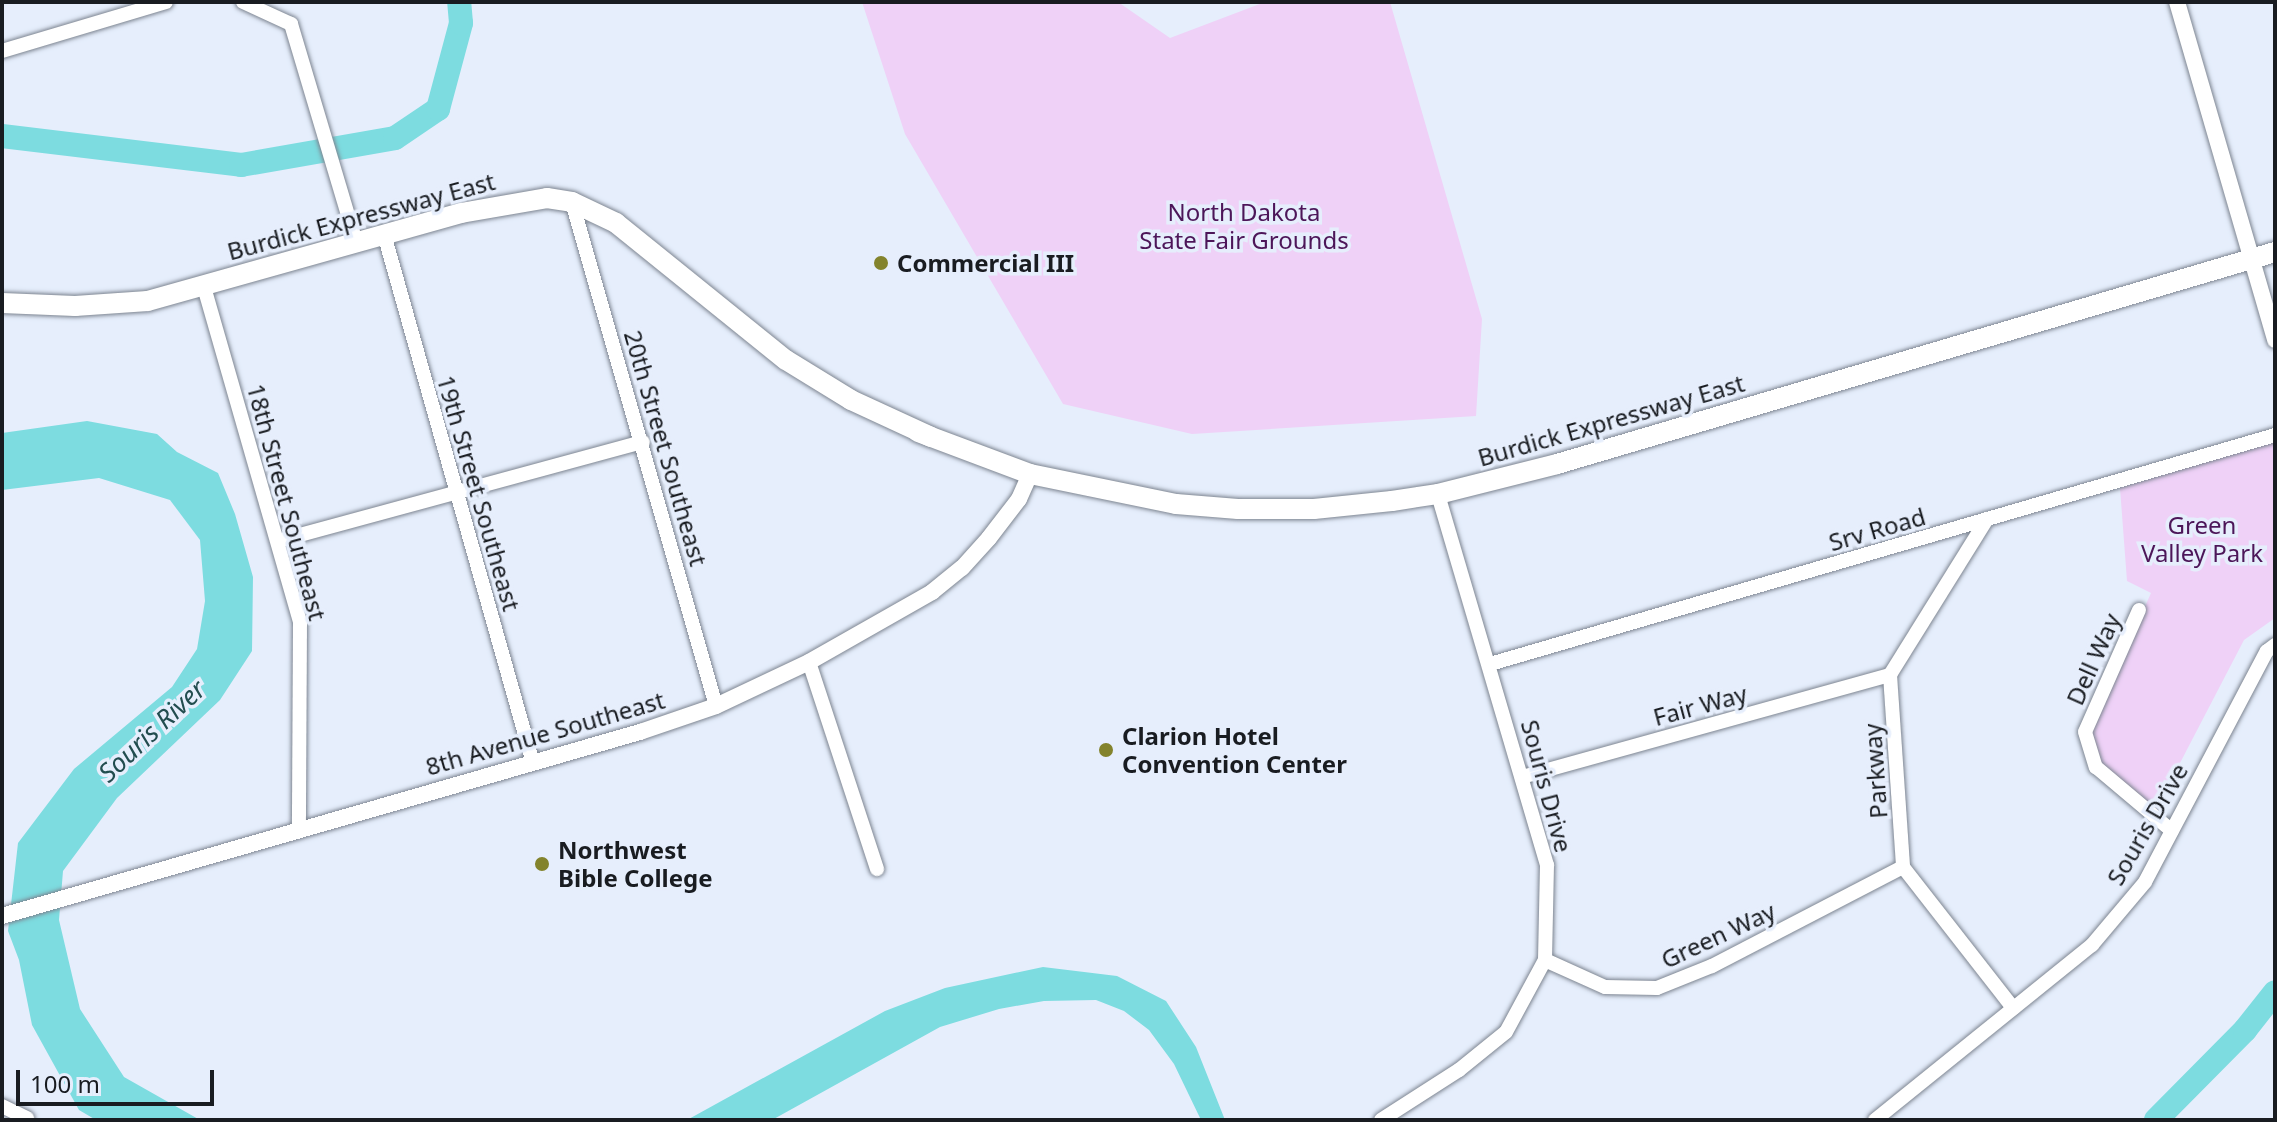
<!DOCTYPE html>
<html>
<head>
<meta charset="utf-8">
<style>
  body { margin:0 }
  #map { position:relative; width:2277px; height:1122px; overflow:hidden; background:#e6eefc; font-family:"Noto Sans",sans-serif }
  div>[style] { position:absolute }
  .green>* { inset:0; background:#efd1f7 }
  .water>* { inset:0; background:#7ddce0 }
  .river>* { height:24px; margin:-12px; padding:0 12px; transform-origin:12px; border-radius:12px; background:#7ddce0 }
  .roads { filter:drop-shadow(0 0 2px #7d8591) drop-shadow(0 0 2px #7d8591) }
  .minor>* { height:14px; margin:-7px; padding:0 7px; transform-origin:7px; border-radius:7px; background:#fff }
  .tertiary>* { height:16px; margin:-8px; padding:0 8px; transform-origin:8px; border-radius:8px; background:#fff }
  .primary>* { height:20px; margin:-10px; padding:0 10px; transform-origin:10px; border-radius:10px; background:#fff }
  .dots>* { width:22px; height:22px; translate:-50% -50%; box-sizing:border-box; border:4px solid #e6eefc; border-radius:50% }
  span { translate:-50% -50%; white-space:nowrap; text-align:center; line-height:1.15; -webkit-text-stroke:7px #e6eefc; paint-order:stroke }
  .park-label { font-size:24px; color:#4c1659 }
  .street-label { font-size:24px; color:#191c21 }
  .poi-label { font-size:24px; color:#191c21; font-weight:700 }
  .left { translate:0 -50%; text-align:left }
  .water-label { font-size:26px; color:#224d4f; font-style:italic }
  .frame { position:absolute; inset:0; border:4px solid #191c21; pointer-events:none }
  .scale { position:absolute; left:16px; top:1070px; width:198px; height:36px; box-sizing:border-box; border:4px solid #191c21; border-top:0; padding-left:10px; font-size:24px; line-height:28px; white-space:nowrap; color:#191c21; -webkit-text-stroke:6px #e6eefc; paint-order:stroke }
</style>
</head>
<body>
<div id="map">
  <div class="green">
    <div style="clip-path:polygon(862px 2px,1118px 2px,1170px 38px,1265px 2px,1390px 2px,1482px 319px,1476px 416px,1192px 434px,1063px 404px,905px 134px)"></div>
    <div style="clip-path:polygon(2274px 441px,2275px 618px,2244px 640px,2154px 813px,2099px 767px,2089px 733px,2151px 593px,2127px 581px,2120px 488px)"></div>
  </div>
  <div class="water">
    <div style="clip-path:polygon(87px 421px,157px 434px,177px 452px,218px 473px,235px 514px,253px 577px,252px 651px,220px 700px,117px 798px,63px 871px,59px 920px,80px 1009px,124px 1077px,200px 1120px,96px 1120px,79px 1110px,32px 1025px,19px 960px,8px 931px,18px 843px,74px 769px,172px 687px,197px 649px,205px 601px,200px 540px,170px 500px,99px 478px,2px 490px,2px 433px)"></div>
    <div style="clip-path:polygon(1043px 967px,1117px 976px,1166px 1001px,1196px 1047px,1225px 1120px,1201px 1120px,1174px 1064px,1149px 1030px,1124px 1011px,1096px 1000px,1044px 1001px,999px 1009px,940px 1027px,772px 1120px,687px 1120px,885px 1011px,945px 988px)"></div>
  </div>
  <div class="river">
    <div style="left:2px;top:136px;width:241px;rotate:6.9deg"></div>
    <div style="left:241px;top:165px;width:156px;rotate:-9.9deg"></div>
    <div style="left:395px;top:138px;width:52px;rotate:-34deg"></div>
    <div style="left:438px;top:109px;width:89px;rotate:-75deg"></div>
    <div style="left:461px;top:23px;width:21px;rotate:-95deg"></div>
    <div style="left:2156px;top:1120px;width:127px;rotate:-45.3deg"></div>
    <div style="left:2245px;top:1030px;width:48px;rotate:-51.7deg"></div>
  </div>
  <div class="roads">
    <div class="minor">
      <div style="left:243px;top:2px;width:53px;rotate:24.6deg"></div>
      <div style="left:291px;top:24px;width:227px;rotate:73.4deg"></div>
      <div style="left:2px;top:51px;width:171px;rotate:-16.6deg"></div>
      <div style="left:572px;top:202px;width:524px;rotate:74.05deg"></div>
      <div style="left:384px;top:234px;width:550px;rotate:74.27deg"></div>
      <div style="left:204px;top:287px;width:348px;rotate:74deg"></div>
      <div style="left:300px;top:621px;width:208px;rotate:90.3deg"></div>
      <div style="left:1987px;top:519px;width:184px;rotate:121.9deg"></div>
      <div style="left:1890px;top:675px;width:192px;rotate:86.1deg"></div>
      <div style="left:1903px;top:867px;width:179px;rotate:52deg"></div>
      <div style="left:278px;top:541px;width:378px;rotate:-15.2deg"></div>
      <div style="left:2139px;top:610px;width:133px;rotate:113.9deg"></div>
      <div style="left:2085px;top:732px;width:37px;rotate:73deg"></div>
      <div style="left:2096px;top:767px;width:99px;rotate:40.1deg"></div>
      <div style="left:809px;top:662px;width:218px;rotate:71.8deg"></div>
      <div style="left:1490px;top:664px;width:818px;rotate:-16.26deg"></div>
      <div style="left:1522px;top:777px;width:382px;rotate:-15.5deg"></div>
      <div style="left:1545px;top:960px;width:66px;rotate:24.2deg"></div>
      <div style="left:1605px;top:987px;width:52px;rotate:1.1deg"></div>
      <div style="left:1657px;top:988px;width:59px;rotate:-21.8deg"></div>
      <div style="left:1712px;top:966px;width:215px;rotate:-27.4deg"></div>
      <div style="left:2px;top:1106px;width:28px;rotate:26deg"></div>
      <div style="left:1381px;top:1120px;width:93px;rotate:-32.7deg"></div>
      <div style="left:1459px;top:1070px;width:60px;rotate:-39deg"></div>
      <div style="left:1506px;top:1032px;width:82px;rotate:-61.6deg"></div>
      <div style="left:1545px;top:960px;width:95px;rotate:-88.8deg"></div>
      <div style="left:1547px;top:865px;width:387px;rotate:-106.4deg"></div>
      <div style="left:1875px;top:1120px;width:279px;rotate:-38.9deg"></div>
      <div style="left:2092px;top:945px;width:82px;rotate:-49.9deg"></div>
      <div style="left:2145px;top:882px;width:261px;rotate:-62.2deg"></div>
      <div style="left:2267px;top:651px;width:10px;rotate:-37deg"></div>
    </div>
    <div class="tertiary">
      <div style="left:2177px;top:2px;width:352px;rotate:73.8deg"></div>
      <div style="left:2px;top:916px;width:664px;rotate:-16.09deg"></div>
      <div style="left:640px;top:732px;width:80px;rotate:-18.9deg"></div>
      <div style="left:716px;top:706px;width:103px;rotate:-25.3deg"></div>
      <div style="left:809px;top:662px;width:142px;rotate:-29.6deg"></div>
      <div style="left:932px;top:592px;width:38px;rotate:-39deg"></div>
      <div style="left:962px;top:568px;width:40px;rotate:-48deg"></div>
      <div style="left:989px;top:538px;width:49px;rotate:-52.4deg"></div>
      <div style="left:1019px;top:499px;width:27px;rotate:-66deg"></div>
    </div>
    <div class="primary">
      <div style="left:2px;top:303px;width:73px;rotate:2.4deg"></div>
      <div style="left:75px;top:306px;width:73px;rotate:-3.9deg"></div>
      <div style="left:148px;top:301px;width:325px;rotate:-15.7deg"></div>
      <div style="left:461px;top:213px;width:87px;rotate:-9.9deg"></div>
      <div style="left:547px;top:198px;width:25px;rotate:9deg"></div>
      <div style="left:572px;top:202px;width:49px;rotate:25.5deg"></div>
      <div style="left:616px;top:223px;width:218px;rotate:38.9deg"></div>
      <div style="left:786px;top:360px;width:76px;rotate:31.6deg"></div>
      <div style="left:851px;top:400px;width:88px;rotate:24.8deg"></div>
      <div style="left:918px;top:432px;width:120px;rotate:20.6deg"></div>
      <div style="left:1030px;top:474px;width:149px;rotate:11.6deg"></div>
      <div style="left:1176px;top:504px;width:62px;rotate:4.6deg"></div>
      <div style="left:1238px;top:509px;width:76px"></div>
      <div style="left:1314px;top:509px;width:78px;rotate:-5.9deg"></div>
      <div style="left:1392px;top:501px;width:47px;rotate:-8.7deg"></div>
      <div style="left:1438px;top:494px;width:123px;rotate:-14.1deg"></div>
      <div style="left:1557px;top:464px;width:749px;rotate:-16.45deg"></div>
    </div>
  </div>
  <div class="dots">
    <div style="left:881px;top:263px;background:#83832c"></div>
    <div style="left:1106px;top:750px;background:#83832c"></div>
    <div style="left:542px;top:864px;background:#83832c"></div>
  </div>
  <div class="park-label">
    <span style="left:1244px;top:226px">North Dakota<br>State Fair Grounds</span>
    <span style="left:2202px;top:539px">Green<br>Valley Park</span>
  </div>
  <div class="street-label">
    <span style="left:361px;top:216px;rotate:-15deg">Burdick Expressway East</span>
    <span style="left:1611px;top:420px;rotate:-16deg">Burdick Expressway East</span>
    <span style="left:666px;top:448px;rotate:74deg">20th Street Southeast</span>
    <span style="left:479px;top:493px;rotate:74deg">19th Street Southeast</span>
    <span style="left:287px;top:502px;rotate:75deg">18th Street Southeast</span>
    <span style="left:1877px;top:529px;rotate:-16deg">Srv Road</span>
    <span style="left:2093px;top:659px;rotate:-66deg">Dell Way</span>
    <span style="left:1700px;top:705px;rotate:-15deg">Fair Way</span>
    <span style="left:545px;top:733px;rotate:-16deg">8th Avenue Southeast</span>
    <span style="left:1875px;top:771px;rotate:-94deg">Parkway</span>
    <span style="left:1547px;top:786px;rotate:75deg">Souris Drive</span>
    <span style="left:2147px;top:824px;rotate:-60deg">Souris Drive</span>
    <span style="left:1718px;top:935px;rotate:-25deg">Green Way</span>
  </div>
  <div class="poi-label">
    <span class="left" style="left:897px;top:263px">Commercial III</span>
    <span class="left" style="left:1122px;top:750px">Clarion Hotel<br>Convention Center</span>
    <span class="left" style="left:558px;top:864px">Northwest<br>Bible College</span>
  </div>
  <div class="water-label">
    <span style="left:152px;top:731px;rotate:-43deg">Souris River</span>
  </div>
  <div class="frame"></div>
  <div class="scale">100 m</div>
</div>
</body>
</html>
